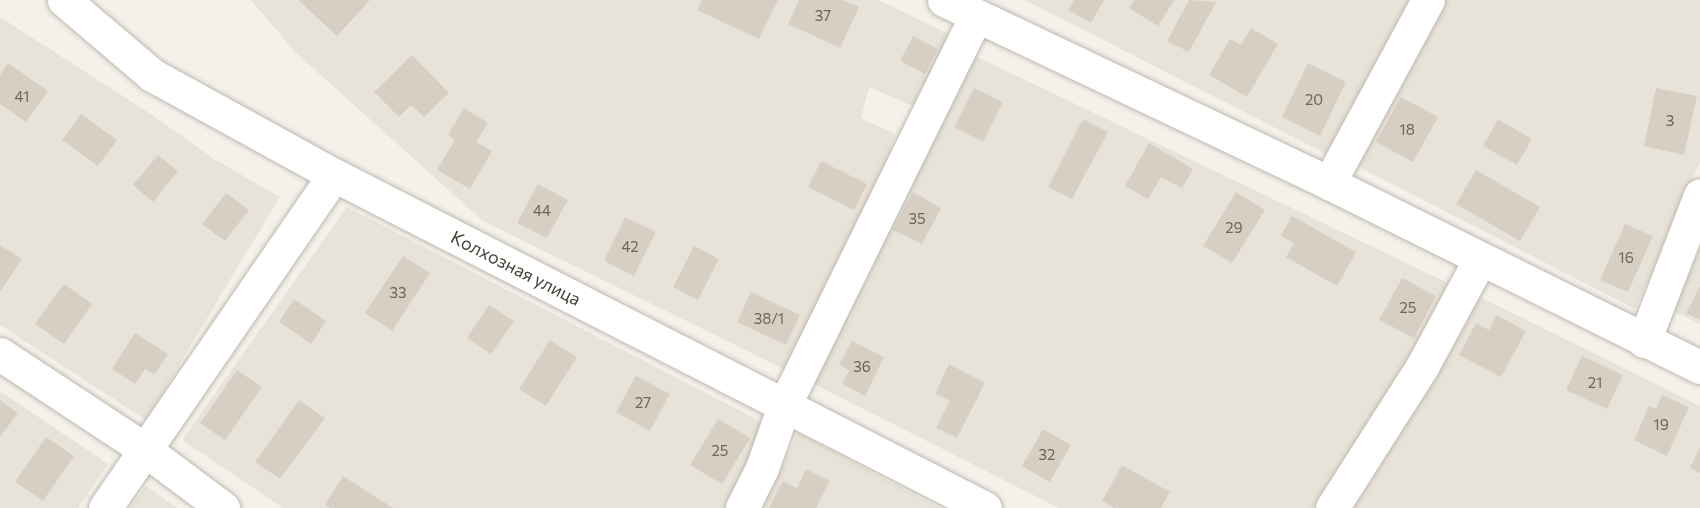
<!DOCTYPE html>
<html>
<head>
<meta charset="utf-8">
<style>
  body { margin:0 }
  #map { position:relative; width:1700px; height:508px; overflow:hidden; background:#f4f1eb; font-family:Commissioner,sans-serif }
  div>[style] { position:absolute }
  .residential>* { inset:0; background:#e8e3d9 }
  .building>* { inset:0; background:#d8cfc4 }
  .roads { filter:drop-shadow(0 0 2px #bfb8ae) drop-shadow(0 0 2px #bfb8ae) }
  .minor>* { height:33px; margin:-16.5px; padding:0 16.5px; transform-origin:16.5px; border-radius:16.5px; background:#fff }
  span { translate:-50% -50%; white-space:nowrap; text-align:center; line-height:1.15; -webkit-text-stroke:4.5px #fff; paint-order:stroke }
  .number-label { font-size:15px; color:#6c655c }
  .number-label span { -webkit-text-stroke-width:0 }
  .street-label { font-size:18px; color:#484239 }
</style>
</head>
<body>
<div id="map">
  <div class="residential">
    <div style="clip-path:polygon(251px 0,878px 0,951px 35px,917px 108px,869px 87px,861px 118px,895px 134px,879px 188px,786px 370px,483px 221px,295px 52px)"></div>
    <div style="clip-path:polygon(1025px 0,1418px 0,1328px 155px)"></div>
    <div style="clip-path:polygon(1444px 0,1700px 0,1700px 162px,1635px 309px,1353px 164px)"></div>
    <div style="clip-path:polygon(0 17px,151px 114px,214px 159px,280px 197px,146px 420px,0 325px)"></div>
    <div style="clip-path:polygon(971px 54px,1454px 286px,1419px 357px,1313px 508px,1059px 508px,808px 381px)"></div>
    <div style="clip-path:polygon(347px 207px,770px 426px,724px 508px,283px 508px,182px 440px)"></div>
    <div style="clip-path:polygon(1700px 248px,1700px 324px,1671px 310px)"></div>
    <div style="clip-path:polygon(1478px 296px,1700px 406px,1700px 508px,1350px 508px,1372px 477px)"></div>
    <div style="clip-path:polygon(0 391px,108px 464px,78px 508px,0 508px)"></div>
    <div style="clip-path:polygon(798px 433px,940px 508px,763px 508px)"></div>
    <div style="clip-path:polygon(146px 486px,177px 508px,130px 508px)"></div>
  </div>
  <div class="building">
    <div style="clip-path:polygon(298px 0,370px 0,337px 36px)"></div>
    <div style="clip-path:polygon(702px 0,778px 0,759px 39px,697px 10px)"></div>
    <div style="clip-path:polygon(799px 0,843px 0,859px 7px,840px 48px,788px 24px)"></div>
    <div style="clip-path:polygon(1074px 0,1104px 0,1091px 23px,1068px 10px)"></div>
    <div style="clip-path:polygon(1134px 0,1174px 0,1158px 26px,1129px 8px)"></div>
    <div style="clip-path:polygon(1189px 0,1216px 2px,1189px 52px,1167px 41px)"></div>
    <div style="clip-path:polygon(1251px 28px,1278px 44px,1247px 97px,1209px 75px,1230px 39px,1241px 45px)"></div>
    <div style="clip-path:polygon(913px 36px,938px 49px,925px 74px,900px 61px)"></div>
    <div style="clip-path:polygon(412px 55px,449px 93px,424px 117px,411px 105px,399px 117px,374px 92px)"></div>
    <div style="clip-path:polygon(8px 63px,48px 91px,26px 122px,0 104px,0 75px)"></div>
    <div style="clip-path:polygon(1308px 63px,1346px 82px,1320px 136px,1282px 117px)"></div>
    <div style="clip-path:polygon(974px 88px,1003px 102px,983px 142px,954px 127px)"></div>
    <div style="clip-path:polygon(1656px 88px,1697px 96px,1684px 155px,1644px 146px)"></div>
    <div style="clip-path:polygon(1401px 97px,1438px 117px,1413px 162px,1376px 142px)"></div>
    <div style="clip-path:polygon(464px 108px,488px 123px,476px 142px,492px 151px,470px 189px,437px 170px,455px 140px,448px 135px)"></div>
    <div style="clip-path:polygon(81px 114px,117px 140px,98px 166px,62px 140px)"></div>
    <div style="clip-path:polygon(1083px 119px,1108px 132px,1072px 199px,1048px 187px)"></div>
    <div style="clip-path:polygon(1498px 119px,1532px 139px,1517px 165px,1483px 146px)"></div>
    <div style="clip-path:polygon(1149px 143px,1193px 169px,1182px 188px,1161px 177px,1148px 199px,1125px 186px)"></div>
    <div style="clip-path:polygon(158px 155px,178px 171px,153px 202px,133px 185px)"></div>
    <div style="clip-path:polygon(821px 161px,867px 184px,854px 210px,808px 187px)"></div>
    <div style="clip-path:polygon(1476px 170px,1540px 207px,1520px 241px,1456px 204px)"></div>
    <div style="clip-path:polygon(538px 184px,568px 200px,547px 238px,517px 223px)"></div>
    <div style="clip-path:polygon(913px 192px,941px 208px,922px 244px,893px 230px)"></div>
    <div style="clip-path:polygon(1236px 192px,1265px 210px,1232px 263px,1203px 246px)"></div>
    <div style="clip-path:polygon(226px 193px,249px 210px,225px 241px,202px 224px)"></div>
    <div style="clip-path:polygon(1292px 216px,1356px 252px,1337px 286px,1286px 257px,1294px 243px,1281px 236px)"></div>
    <div style="clip-path:polygon(625px 217px,656px 232px,634px 276px,604px 261px)"></div>
    <div style="clip-path:polygon(1625px 224px,1653px 236px,1628px 292px,1600px 280px)"></div>
    <div style="clip-path:polygon(0 245px,22px 259px,0 292px)"></div>
    <div style="clip-path:polygon(694px 246px,719px 259px,698px 300px,673px 287px)"></div>
    <div style="clip-path:polygon(403px 256px,430px 273px,392px 331px,365px 313px)"></div>
    <div style="clip-path:polygon(1402px 278px,1436px 296px,1414px 338px,1379px 320px)"></div>
    <div style="clip-path:polygon(64px 284px,92px 304px,64px 344px,35px 324px)"></div>
    <div style="clip-path:polygon(1700px 286px,1700px 320px,1686px 313px)"></div>
    <div style="clip-path:polygon(751px 292px,800px 315px,786px 345px,737px 322px)"></div>
    <div style="clip-path:polygon(294px 299px,326px 321px,311px 344px,279px 322px)"></div>
    <div style="clip-path:polygon(489px 305px,514px 321px,491px 354px,467px 338px)"></div>
    <div style="clip-path:polygon(1496px 315px,1526px 331px,1501px 377px,1459px 355px,1476px 323px,1489px 330px)"></div>
    <div style="clip-path:polygon(135px 333px,168px 354px,154px 375px,145px 369px,135px 384px,112px 369px)"></div>
    <div style="clip-path:polygon(550px 340px,577px 357px,546px 406px,519px 389px)"></div>
    <div style="clip-path:polygon(852px 341px,884px 357px,865px 396px,842px 384px,849px 370px,839px 365px)"></div>
    <div style="clip-path:polygon(1582px 356px,1623px 375px,1607px 409px,1566px 390px)"></div>
    <div style="clip-path:polygon(949px 364px,985px 383px,957px 438px,936px 428px,950px 401px,935px 394px)"></div>
    <div style="clip-path:polygon(237px 370px,262px 387px,225px 440px,200px 423px)"></div>
    <div style="clip-path:polygon(636px 376px,670px 394px,650px 431px,616px 412px)"></div>
    <div style="clip-path:polygon(1662px 395px,1689px 407px,1667px 456px,1634px 440px,1649px 406px,1656px 409px)"></div>
    <div style="clip-path:polygon(0 400px,18px 413px,0 437px)"></div>
    <div style="clip-path:polygon(299px 400px,325px 418px,280px 479px,255px 462px)"></div>
    <div style="clip-path:polygon(718px 419px,750px 438px,722px 484px,690px 465px)"></div>
    <div style="clip-path:polygon(1043px 429px,1071px 445px,1050px 482px,1022px 466px)"></div>
    <div style="clip-path:polygon(46px 437px,74px 456px,43px 501px,15px 482px)"></div>
    <div style="clip-path:polygon(1700px 447px,1700px 473px,1690px 468px)"></div>
    <div style="clip-path:polygon(1122px 465px,1170px 492px,1161px 508px,1114px 508px,1102px 501px)"></div>
    <div style="clip-path:polygon(806px 469px,830px 481px,816px 508px,769px 508px,783px 481px,797px 488px)"></div>
    <div style="clip-path:polygon(343px 476px,393px 508px,330px 508px,325px 504px)"></div>
  </div>
  <div class="roads">
    <div class="minor">
      <div style="left:64px;top:0;width:116px;rotate:40.4deg"></div>
      <div style="left:152px;top:75px;width:208px;rotate:28.8deg"></div>
      <div style="left:334px;top:175px;width:731px;rotate:27.09deg"></div>
      <div style="left:944px;top:0;width:426px;rotate:25.4deg"></div>
      <div style="left:1329px;top:183px;width:414px;rotate:26.4deg"></div>
      <div style="left:1329px;top:183px;width:208px;rotate:-61.6deg"></div>
      <div style="left:1644px;top:341px;width:156px;rotate:-69deg"></div>
      <div style="left:0;top:354px;width:173px;rotate:33.4deg"></div>
      <div style="left:144px;top:449px;width:99px;rotate:36.8deg"></div>
      <div style="left:105px;top:508px;width:404px;rotate:-55.5deg"></div>
      <div style="left:742px;top:508px;width:45px;rotate:-63.4deg"></div>
      <div style="left:762px;top:468px;width:66px;rotate:-70.5deg"></div>
      <div style="left:784px;top:406px;width:435px;rotate:-63.8deg"></div>
      <div style="left:1332px;top:508px;width:169px;rotate:-57.5deg"></div>
      <div style="left:1423px;top:365px;width:120px;rotate:-61.7deg"></div>
    </div>
  </div>
  <div class="number-label">
    <span style="left:823px;top:16px">37</span>
    <span style="left:22px;top:97px">41</span>
    <span style="left:1314px;top:100px">20</span>
    <span style="left:1670px;top:121px">3</span>
    <span style="left:1407px;top:130px">18</span>
    <span style="left:542px;top:211px">44</span>
    <span style="left:917px;top:219px">35</span>
    <span style="left:1234px;top:228px">29</span>
    <span style="left:630px;top:247px">42</span>
    <span style="left:1626px;top:258px">16</span>
    <span style="left:398px;top:293px">33</span>
    <span style="left:1408px;top:308px">25</span>
    <span style="left:769px;top:319px">38/1</span>
    <span style="left:862px;top:367px">36</span>
    <span style="left:1595px;top:383px">21</span>
    <span style="left:643px;top:403px">27</span>
    <span style="left:1661px;top:425px">19</span>
    <span style="left:720px;top:451px">25</span>
    <span style="left:1047px;top:455px">32</span>
  </div>
  <div class="street-label">
    <span style="left:516px;top:268px;rotate:27deg">Колхозная улица</span>
  </div>
</div>
</body>
</html>
